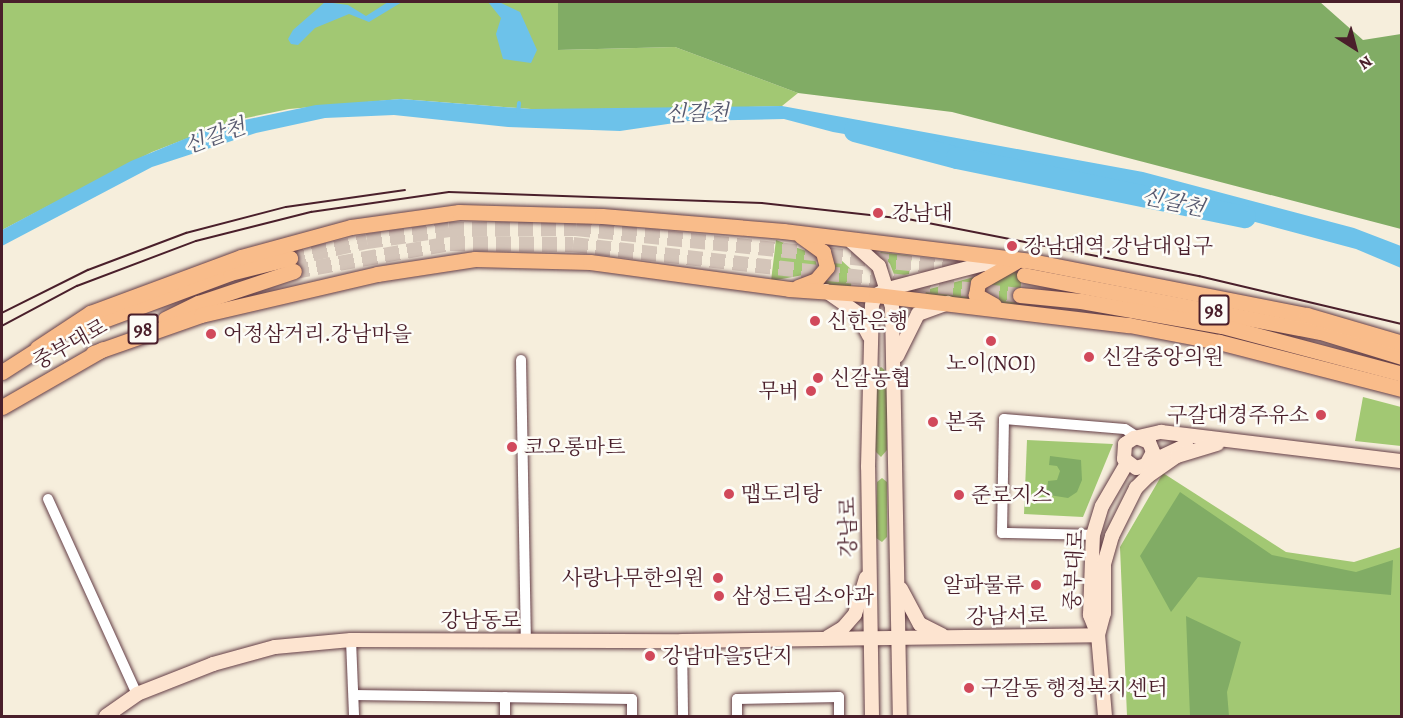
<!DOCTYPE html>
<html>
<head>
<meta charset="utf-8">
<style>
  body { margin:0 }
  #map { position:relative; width:1403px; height:718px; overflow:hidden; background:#f6eedc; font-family:Alegreya,"Noto Serif KR",serif }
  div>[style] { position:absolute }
  .green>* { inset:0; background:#a2c873 }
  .forest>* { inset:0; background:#81ac65 }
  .water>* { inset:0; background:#6dc2ea }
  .stream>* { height:4px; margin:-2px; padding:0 2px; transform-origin:2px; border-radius:2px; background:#6dc2ea }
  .river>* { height:22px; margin:-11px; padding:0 11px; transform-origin:11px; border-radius:11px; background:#6dc2ea }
  .primary-tunnel>* { height:15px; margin-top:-7.5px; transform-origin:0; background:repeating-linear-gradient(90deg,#d4c5b9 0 15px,transparent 0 23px) }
  .roads { filter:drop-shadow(0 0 2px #643e46) drop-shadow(0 0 2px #643e46) }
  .street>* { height:10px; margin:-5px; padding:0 5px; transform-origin:5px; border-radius:5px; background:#fff }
  .secondary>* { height:14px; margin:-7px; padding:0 7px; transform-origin:7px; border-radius:7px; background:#fde4d0 }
  .primary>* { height:15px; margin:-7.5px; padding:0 7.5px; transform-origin:7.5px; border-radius:7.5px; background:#f9bc8a }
  .tram>* { height:1.5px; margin:-0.75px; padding:0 0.75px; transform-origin:0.75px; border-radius:0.75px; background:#4a1f2b }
  .dots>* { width:16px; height:16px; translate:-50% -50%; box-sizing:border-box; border:3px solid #fdfcf7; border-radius:50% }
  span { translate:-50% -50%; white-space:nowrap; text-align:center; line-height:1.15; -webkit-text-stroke:5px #fdfcf7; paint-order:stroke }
  .shield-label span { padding:2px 4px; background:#fdfcf7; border:2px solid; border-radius:4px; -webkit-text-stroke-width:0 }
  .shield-label { font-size:20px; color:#4a1f2b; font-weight:700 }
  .poi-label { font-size:21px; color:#4a1f2b }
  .left { translate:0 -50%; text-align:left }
  .right { translate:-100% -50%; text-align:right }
  .street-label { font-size:21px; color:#4a1f2b }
  .water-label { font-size:22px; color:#56586e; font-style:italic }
  .frame { position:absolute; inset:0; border:3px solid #4a1f2b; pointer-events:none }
  .north { position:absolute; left:1325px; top:18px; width:60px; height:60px; -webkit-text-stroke:4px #fdfcf7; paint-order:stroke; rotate:144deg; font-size:16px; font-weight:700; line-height:24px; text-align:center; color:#4a1f2b }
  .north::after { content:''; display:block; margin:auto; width:21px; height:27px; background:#4a1f2b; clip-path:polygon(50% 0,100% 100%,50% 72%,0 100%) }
</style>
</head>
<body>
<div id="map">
  <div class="green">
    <div style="clip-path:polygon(2px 2px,558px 2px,559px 50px,675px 47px,798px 93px,782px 106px,681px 109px,531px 109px,401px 99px,289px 109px,232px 121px,152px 152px,2px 230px)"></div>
    <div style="clip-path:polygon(776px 240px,814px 254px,817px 267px,814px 273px,771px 281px)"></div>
    <div style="clip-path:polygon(830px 250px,852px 270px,851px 288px,814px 285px,832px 275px)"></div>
    <div style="clip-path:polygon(880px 252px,912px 256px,909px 274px,895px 277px,890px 264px)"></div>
    <div style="clip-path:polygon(1022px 271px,1019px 308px,992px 299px,986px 293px,999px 274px)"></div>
    <div style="clip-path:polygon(974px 277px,965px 290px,975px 302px,925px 297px,926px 290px)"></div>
    <div style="clip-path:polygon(881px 367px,887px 372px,887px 450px,881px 457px,875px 451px,875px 372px)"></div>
    <div style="clip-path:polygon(1363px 397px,1401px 407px,1401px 446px,1355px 441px)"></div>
    <div style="clip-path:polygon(1027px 440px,1113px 444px,1083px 517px,1024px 514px)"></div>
    <div style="clip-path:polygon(1163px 473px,1286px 552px,1354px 562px,1401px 547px,1401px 716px,1127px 716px,1120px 547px)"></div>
    <div style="clip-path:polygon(882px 478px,887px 482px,887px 537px,882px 542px,876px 538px,877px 482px)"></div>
  </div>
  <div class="forest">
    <div style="clip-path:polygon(558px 2px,1320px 2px,1363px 40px,1401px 34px,1401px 229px,952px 112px,798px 93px,675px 47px,558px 50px)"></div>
    <div style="clip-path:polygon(1050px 456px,1081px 460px,1082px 480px,1077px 492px,1068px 498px,1049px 495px,1047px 490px,1048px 481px,1057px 480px,1060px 471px,1057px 466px,1049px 465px)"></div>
    <div style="clip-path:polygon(1180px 492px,1272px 555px,1356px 572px,1393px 560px,1391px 595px,1198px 577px,1171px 612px,1140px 556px)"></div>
    <div style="clip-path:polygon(1186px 616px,1241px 642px,1227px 692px,1229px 716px,1190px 716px)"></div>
  </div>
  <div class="water">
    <div style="clip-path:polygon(325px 2px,348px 5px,366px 16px,388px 2px,402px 2px,369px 22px,349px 14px,315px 28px,298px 45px,291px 44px,288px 39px,293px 30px)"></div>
    <div style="clip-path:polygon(488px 2px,499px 2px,520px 12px,537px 50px,531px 63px,503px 59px,496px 34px,501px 18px)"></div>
    <div style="clip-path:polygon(401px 99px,531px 109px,782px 106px,1143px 172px,1354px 228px,1401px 246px,1401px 268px,1356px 249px,1080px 175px,833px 132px,784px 119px,688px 121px,620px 131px,508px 127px,394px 115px,325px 118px,256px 133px,152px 167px,2px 246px,2px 230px,131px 161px,216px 126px,316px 105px)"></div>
  </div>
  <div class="stream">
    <div style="left:518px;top:113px;width:10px;rotate:-84deg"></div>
  </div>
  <div class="river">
    <div style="left:855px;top:131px;width:106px;rotate:14.8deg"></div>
    <div style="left:957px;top:158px;width:294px;rotate:11.6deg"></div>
  </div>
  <div class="primary-tunnel">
    <div style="left:290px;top:258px;width:79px;rotate:-12.4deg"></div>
    <div style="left:367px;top:241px;width:83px;rotate:-8.3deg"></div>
    <div style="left:449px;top:229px;width:127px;rotate:-0.5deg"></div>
    <div style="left:576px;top:228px;width:390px;rotate:6deg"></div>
    <div style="left:294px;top:271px;width:158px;rotate:-10.2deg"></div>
    <div style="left:450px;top:243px;width:123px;rotate:0.5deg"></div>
    <div style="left:573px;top:244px;width:450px;rotate:6.5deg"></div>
  </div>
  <div class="roads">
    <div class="street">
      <div style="left:521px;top:360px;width:282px;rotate:89deg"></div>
      <div style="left:48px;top:499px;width:214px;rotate:65.5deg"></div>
      <div style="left:1093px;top:535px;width:91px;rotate:-178.7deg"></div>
      <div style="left:1002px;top:533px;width:114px;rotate:-89deg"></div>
      <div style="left:1004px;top:419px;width:121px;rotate:4.7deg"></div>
      <div style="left:1125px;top:429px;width:17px;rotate:33deg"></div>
      <div style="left:351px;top:640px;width:76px;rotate:87.7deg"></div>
      <div style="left:682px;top:641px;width:75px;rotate:89.2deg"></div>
      <div style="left:354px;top:695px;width:278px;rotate:0.8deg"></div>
      <div style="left:632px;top:699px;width:17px;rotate:90deg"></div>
      <div style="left:505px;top:716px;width:19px;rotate:-90deg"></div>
      <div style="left:737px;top:716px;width:17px;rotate:-90deg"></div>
      <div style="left:737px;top:699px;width:102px;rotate:-1.1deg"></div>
      <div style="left:839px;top:697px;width:19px;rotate:90deg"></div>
    </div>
    <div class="secondary">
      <div style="left:852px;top:242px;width:36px;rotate:42deg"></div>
      <div style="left:879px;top:266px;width:43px;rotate:72.4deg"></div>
      <div style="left:892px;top:307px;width:409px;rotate:88.9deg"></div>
      <div style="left:826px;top:291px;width:38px;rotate:35deg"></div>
      <div style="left:857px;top:313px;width:26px;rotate:62deg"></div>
      <div style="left:897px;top:356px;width:47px;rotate:-63.4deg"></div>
      <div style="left:918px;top:314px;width:32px;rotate:-20deg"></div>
      <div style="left:1139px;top:438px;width:11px;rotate:22deg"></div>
      <div style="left:1149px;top:442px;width:11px;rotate:68deg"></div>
      <div style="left:1153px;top:452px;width:15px;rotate:118deg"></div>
      <div style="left:1146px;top:465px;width:10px;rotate:163deg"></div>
      <div style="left:1136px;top:468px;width:15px;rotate:-143deg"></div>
      <div style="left:1124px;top:459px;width:15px;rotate:-86deg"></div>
      <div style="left:1125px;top:444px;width:11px;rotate:-34deg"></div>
      <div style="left:1134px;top:438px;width:28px;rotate:-13deg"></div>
      <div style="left:1161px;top:432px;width:243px;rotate:6.9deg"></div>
      <div style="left:1150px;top:462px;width:40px;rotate:-25deg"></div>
      <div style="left:901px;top:589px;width:40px;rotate:62deg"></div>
      <div style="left:920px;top:624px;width:25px;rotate:27deg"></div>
      <div style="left:1098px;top:635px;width:22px;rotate:-112deg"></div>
      <div style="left:1090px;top:615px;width:80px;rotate:-87.9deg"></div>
      <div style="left:1093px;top:535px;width:30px;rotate:-73deg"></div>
      <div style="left:1102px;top:506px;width:50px;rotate:-59.8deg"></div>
      <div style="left:828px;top:637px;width:17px;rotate:-31deg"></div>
      <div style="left:843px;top:628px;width:18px;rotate:-49deg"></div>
      <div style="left:855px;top:614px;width:38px;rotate:-73deg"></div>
      <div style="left:106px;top:716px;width:38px;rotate:-35deg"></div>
      <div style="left:137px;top:694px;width:82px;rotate:-21.5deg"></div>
      <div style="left:213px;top:664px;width:64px;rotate:-15.3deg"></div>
      <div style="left:275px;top:647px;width:76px;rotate:-5.3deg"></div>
      <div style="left:351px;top:640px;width:331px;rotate:0.2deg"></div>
      <div style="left:682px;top:641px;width:416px;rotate:-0.8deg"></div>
      <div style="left:872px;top:716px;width:249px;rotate:-90.9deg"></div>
      <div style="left:868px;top:467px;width:162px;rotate:-88.6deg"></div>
      <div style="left:872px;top:305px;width:11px;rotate:-68deg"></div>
      <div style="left:876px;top:295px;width:13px;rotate:-27deg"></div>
      <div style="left:888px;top:289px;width:98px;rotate:-14.7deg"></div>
      <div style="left:983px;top:264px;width:24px;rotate:-2deg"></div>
      <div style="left:1105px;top:716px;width:81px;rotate:-94.9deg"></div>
      <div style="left:1098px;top:635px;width:23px;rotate:-75deg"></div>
      <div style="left:1104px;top:613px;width:49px;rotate:-90deg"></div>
      <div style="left:1104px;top:564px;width:29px;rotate:-74deg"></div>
      <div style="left:1112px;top:536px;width:54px;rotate:-63.4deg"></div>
      <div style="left:1136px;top:488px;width:17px;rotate:-45deg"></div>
      <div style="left:1148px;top:476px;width:35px;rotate:-35deg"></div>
      <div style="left:1177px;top:456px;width:42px;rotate:-16.7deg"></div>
    </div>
    <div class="primary">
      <div style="left:1024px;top:275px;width:302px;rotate:10.9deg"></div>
      <div style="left:1321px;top:332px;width:85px;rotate:17.2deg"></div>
      <div style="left:798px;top:287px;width:19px;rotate:-21deg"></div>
      <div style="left:816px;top:280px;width:17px;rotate:-50deg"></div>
      <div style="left:827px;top:267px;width:16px;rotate:-105deg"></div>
      <div style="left:823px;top:252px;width:27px;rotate:-144deg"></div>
      <div style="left:1020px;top:295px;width:61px;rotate:5.6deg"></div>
      <div style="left:1081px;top:301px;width:143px;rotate:10.1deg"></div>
      <div style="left:1222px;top:326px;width:186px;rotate:14.9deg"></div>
      <div style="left:994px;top:305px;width:21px;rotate:-151deg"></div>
      <div style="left:976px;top:295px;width:12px;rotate:-81deg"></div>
      <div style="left:978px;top:283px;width:43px;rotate:-29.6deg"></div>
      <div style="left:165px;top:319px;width:37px;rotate:-26deg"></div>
      <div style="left:198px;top:303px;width:101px;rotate:-18.4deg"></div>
      <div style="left:77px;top:330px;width:163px;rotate:-20.4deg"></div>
      <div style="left:230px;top:273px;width:62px;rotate:-14deg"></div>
      <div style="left:37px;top:348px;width:64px;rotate:-33.4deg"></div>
      <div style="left:90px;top:313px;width:161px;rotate:-20.3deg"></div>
      <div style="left:241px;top:257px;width:114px;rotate:-15.3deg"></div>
      <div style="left:351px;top:227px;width:109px;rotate:-7.9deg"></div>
      <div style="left:459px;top:212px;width:143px;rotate:1.6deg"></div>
      <div style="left:602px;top:216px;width:182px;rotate:4.7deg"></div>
      <div style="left:783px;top:231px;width:250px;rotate:6.9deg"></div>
      <div style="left:1031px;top:261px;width:281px;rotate:11.1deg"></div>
      <div style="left:1307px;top:315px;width:99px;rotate:16.4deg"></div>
      <div style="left:93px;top:353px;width:114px;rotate:-19.4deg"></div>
      <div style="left:201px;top:315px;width:181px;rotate:-13.1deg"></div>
      <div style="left:377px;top:274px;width:99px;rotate:-8.7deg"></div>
      <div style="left:475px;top:259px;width:115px;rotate:1.5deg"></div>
      <div style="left:590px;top:262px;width:201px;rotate:7.7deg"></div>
      <div style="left:789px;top:289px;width:87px;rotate:3.9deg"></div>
      <div style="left:876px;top:295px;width:255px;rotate:6.8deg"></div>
      <div style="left:1129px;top:325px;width:92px;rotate:10.7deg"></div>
      <div style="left:1219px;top:342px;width:189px;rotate:14.4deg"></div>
      <div style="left:2px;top:372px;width:50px;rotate:-32.7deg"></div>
      <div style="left:2px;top:407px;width:116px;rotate:-29.9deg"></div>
    </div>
  </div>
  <div class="tram">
    <div style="left:2px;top:313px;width:96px;rotate:-26.6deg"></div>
    <div style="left:88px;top:270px;width:105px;rotate:-20.7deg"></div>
    <div style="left:186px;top:233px;width:103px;rotate:-14.6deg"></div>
    <div style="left:286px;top:207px;width:120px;rotate:-8.1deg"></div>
    <div style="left:2px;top:326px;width:85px;rotate:-28.1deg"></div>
    <div style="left:77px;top:286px;width:127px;rotate:-20.7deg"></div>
    <div style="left:196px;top:241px;width:119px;rotate:-14.2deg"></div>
    <div style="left:311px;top:212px;width:139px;rotate:-8.2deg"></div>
    <div style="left:449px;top:192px;width:313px;rotate:2deg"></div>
    <div style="left:762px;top:203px;width:147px;rotate:6.3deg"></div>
    <div style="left:908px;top:219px;width:297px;rotate:11.1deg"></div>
    <div style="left:1199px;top:276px;width:209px;rotate:13.3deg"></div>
  </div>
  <div class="dots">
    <div style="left:878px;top:213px;background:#d1495b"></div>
    <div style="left:1012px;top:246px;background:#d1495b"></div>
    <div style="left:815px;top:321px;background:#d1495b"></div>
    <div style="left:211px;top:334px;background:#d1495b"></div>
    <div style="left:991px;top:341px;background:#d1495b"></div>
    <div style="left:1089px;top:357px;background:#d1495b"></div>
    <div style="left:818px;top:378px;background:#d1495b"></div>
    <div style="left:811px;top:391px;background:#d1495b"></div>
    <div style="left:1321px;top:415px;background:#d1495b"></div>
    <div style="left:933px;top:422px;background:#d1495b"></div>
    <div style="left:512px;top:447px;background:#d1495b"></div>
    <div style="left:729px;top:494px;background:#d1495b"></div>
    <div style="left:959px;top:495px;background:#d1495b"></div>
    <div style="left:718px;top:578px;background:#d1495b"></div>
    <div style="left:1036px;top:585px;background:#d1495b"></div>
    <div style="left:719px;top:596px;background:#d1495b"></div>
    <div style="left:650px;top:656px;background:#d1495b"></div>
    <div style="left:969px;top:688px;background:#d1495b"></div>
  </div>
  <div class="shield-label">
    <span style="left:1214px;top:310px">98</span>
    <span style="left:143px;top:329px">98</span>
  </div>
  <div class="poi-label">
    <span class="left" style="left:892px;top:213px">강남대</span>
    <span class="left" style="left:1024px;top:246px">강남대역.강남대입구</span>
    <span class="left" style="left:827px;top:321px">신한은행</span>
    <span class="left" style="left:223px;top:334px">어정삼거리.강남마을</span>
    <span class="left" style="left:1102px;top:357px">신갈중앙의원</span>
    <span style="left:991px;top:363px">노이(NOI)</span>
    <span class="left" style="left:830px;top:378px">신갈농협</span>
    <span class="right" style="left:799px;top:391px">무버</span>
    <span class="right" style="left:1309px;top:415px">구갈대경주유소</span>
    <span class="left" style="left:945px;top:422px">본죽</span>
    <span class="left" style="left:524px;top:447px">코오롱마트</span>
    <span class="left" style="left:741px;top:494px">맵도리탕</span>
    <span class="left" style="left:971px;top:495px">준로지스</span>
    <span class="right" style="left:704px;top:578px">사랑나무한의원</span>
    <span class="right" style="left:1024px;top:585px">알파물류</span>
    <span class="left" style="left:732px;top:596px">삼성드림소아과</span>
    <span class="left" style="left:662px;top:656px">강남마을5단지</span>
    <span class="left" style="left:981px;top:688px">구갈동 행정복지센터</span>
  </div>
  <div class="street-label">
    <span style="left:70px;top:344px;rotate:-29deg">중부대로</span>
    <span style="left:848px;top:527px;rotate:-91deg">강남로</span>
    <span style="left:1074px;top:570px;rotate:-87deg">중부대로</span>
    <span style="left:1007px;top:616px;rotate:-1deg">강남서로</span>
    <span style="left:481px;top:620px">강남동로</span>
  </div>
  <div class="water-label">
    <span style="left:697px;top:114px;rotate:-1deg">신갈천</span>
    <span style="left:215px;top:137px;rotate:-20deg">신갈천</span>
    <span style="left:1173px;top:203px;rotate:12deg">신갈천</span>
  </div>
  <div class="frame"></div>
  <div class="north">N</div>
</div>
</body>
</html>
